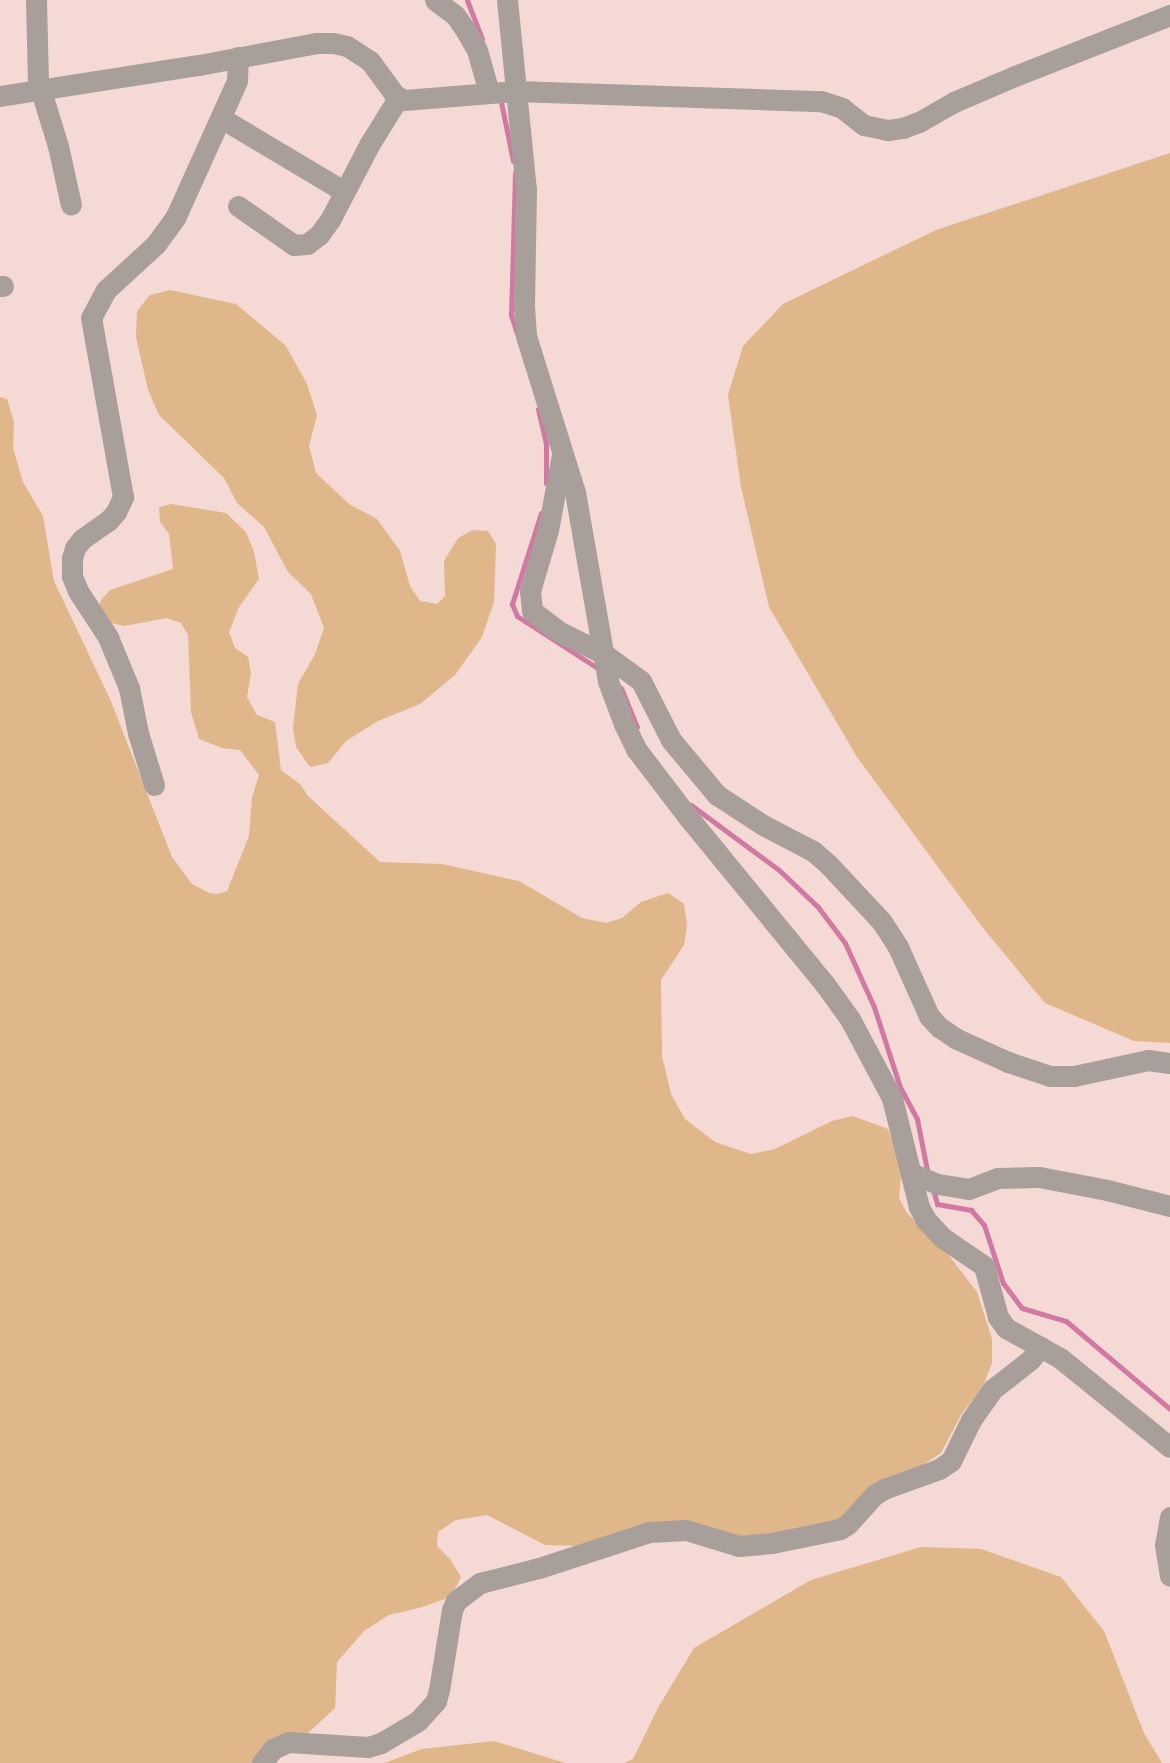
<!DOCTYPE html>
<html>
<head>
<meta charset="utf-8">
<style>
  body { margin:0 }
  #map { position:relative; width:1170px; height:1763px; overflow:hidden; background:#f4d9d4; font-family:Poppins,sans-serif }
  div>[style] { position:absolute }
  .green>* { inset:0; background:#dfb78a }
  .stream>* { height:5px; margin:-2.5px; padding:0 2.5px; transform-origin:2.5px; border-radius:2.5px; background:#d179a2 }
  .minor>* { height:21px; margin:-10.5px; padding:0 10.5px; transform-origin:10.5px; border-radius:10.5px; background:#a99f9a }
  span { translate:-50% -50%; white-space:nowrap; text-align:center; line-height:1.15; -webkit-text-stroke:4.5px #fff; paint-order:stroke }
</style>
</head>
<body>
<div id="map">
  <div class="green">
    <div style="clip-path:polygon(1170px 153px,1170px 1043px,1134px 1041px,1045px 1003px,983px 928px,857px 757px,769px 607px,741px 487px,728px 395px,743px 346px,783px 304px,936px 230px)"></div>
    <div style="clip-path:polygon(170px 290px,236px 304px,286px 346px,307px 384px,317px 415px,309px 446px,316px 473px,349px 504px,377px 519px,400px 551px,410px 586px,420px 601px,437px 604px,445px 596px,444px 561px,458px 538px,473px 530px,488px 531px,496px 544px,494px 602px,482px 637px,455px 675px,420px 704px,378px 721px,346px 741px,328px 763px,310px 767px,296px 747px,293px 728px,298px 684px,315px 654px,324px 628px,311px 594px,288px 572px,264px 527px,237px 503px,224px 478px,159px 415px,148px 390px,136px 337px,137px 311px,150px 295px)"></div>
    <div style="clip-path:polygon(0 397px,7px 399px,14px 422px,13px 448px,23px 482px,43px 516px,54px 581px,110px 699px,172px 857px,192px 884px,209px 893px,218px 894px,227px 891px,249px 836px,252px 798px,259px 775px,240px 750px,222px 748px,199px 739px,191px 712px,188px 635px,181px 623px,167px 618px,124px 626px,103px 621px,99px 609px,101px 600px,110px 590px,173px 569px,169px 534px,160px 522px,159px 507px,171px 504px,226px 513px,246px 532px,254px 552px,259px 579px,239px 607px,229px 632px,235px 648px,248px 657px,251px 673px,247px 697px,257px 715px,275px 722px,281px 770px,301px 785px,307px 795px,380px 862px,442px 864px,519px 881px,582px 918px,606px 923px,622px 918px,641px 902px,668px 893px,684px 904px,687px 925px,684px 945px,661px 980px,662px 1056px,671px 1094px,685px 1119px,715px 1142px,751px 1154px,775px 1149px,832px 1121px,853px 1116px,888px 1129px,902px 1166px,899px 1198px,907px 1213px,947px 1253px,977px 1292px,992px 1339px,992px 1363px,982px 1389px,962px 1413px,941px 1453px,835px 1523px,746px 1538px,714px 1532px,584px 1546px,545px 1545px,487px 1515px,456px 1520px,438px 1532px,437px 1546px,450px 1559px,461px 1577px,451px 1597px,419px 1608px,389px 1615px,364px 1631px,337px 1662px,335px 1708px,308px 1733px,284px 1738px,257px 1763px,0 1763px)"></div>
    <div style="clip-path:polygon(921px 1547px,981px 1549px,1061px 1577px,1104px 1631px,1144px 1733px,1162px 1763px,624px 1763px,633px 1759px,659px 1706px,694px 1648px,811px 1580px)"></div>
    <div style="clip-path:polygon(494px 1741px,565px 1763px,384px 1763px,422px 1749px)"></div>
  </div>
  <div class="stream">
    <div style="left:467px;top:0;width:42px;rotate:69deg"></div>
    <div style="left:500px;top:97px;width:65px;rotate:78.5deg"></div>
    <div style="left:515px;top:173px;width:142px;rotate:91.6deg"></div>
    <div style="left:511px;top:315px;width:20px;rotate:72deg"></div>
    <div style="left:538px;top:409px;width:36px;rotate:77deg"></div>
    <div style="left:546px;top:444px;width:39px;rotate:90deg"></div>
    <div style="left:541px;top:513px;width:96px;rotate:107.7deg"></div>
    <div style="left:512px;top:604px;width:13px;rotate:67deg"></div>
    <div style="left:517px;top:616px;width:98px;rotate:32.9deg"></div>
    <div style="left:621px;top:688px;width:42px;rotate:67.7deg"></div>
    <div style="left:691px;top:805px;width:109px;rotate:36.5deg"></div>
    <div style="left:779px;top:870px;width:54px;rotate:43.5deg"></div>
    <div style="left:818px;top:907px;width:45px;rotate:53.1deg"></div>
    <div style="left:845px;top:943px;width:70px;rotate:65.6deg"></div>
    <div style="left:874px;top:1007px;width:84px;rotate:72deg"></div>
    <div style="left:900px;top:1087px;width:36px;rotate:62deg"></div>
    <div style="left:917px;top:1119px;width:57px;rotate:78.9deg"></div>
    <div style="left:933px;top:1189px;width:16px;rotate:75deg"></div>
    <div style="left:937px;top:1204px;width:35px;rotate:10deg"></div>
    <div style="left:971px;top:1210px;width:20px;rotate:49deg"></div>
    <div style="left:984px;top:1225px;width:61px;rotate:71.9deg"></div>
    <div style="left:1003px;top:1283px;width:31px;rotate:53deg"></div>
    <div style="left:1022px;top:1308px;width:46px;rotate:16.5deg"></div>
    <div style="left:1066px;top:1321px;width:136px;rotate:40.2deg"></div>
  </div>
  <div class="minor">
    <div style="left:36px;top:0;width:81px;rotate:88.6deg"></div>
    <div style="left:38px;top:81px;width:68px;rotate:72.9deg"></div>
    <div style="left:58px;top:146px;width:60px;rotate:77.6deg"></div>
    <div style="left:435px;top:0;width:25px;rotate:37deg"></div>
    <div style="left:455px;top:15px;width:19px;rotate:55deg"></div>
    <div style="left:466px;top:31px;width:22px;rotate:60deg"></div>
    <div style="left:477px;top:50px;width:44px;rotate:74.1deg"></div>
    <div style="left:507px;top:0;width:190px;rotate:84.3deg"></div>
    <div style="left:526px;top:189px;width:117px;rotate:91deg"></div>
    <div style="left:524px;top:306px;width:30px;rotate:86deg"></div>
    <div style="left:526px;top:336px;width:164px;rotate:72.6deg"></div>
    <div style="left:575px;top:492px;width:192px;rotate:80.1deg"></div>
    <div style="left:608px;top:681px;width:46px;rotate:69.6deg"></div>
    <div style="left:624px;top:724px;width:28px;rotate:64deg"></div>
    <div style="left:636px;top:749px;width:86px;rotate:52.6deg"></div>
    <div style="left:688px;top:817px;width:215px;rotate:50.7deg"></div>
    <div style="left:824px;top:983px;width:44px;rotate:54.2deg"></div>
    <div style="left:850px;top:1019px;width:89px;rotate:62deg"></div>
    <div style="left:892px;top:1098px;width:112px;rotate:76.1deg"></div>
    <div style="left:919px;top:1207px;width:15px;rotate:62deg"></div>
    <div style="left:926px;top:1220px;width:25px;rotate:47deg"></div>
    <div style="left:943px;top:1238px;width:50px;rotate:34.3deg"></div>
    <div style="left:984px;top:1266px;width:53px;rotate:74.6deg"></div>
    <div style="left:998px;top:1317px;width:14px;rotate:54deg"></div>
    <div style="left:1006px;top:1328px;width:62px;rotate:29.1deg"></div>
    <div style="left:1060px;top:1358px;width:141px;rotate:39deg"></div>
    <div style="left:0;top:96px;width:201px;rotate:-8.9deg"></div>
    <div style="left:199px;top:65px;width:119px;rotate:-10.6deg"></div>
    <div style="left:316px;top:43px;width:17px"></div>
    <div style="left:333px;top:43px;width:14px;rotate:12deg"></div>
    <div style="left:347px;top:46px;width:27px;rotate:33deg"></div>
    <div style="left:370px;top:61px;width:42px;rotate:53.7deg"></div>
    <div style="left:395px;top:95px;width:10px;rotate:29deg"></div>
    <div style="left:404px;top:100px;width:111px;rotate:-4.6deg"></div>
    <div style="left:515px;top:91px;width:306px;rotate:1.9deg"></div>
    <div style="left:821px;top:101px;width:22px;rotate:18deg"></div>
    <div style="left:842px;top:108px;width:28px;rotate:38deg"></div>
    <div style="left:864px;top:125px;width:25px;rotate:12deg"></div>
    <div style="left:888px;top:130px;width:15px;rotate:-8deg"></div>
    <div style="left:903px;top:128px;width:17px;rotate:-21deg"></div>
    <div style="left:919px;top:122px;width:40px;rotate:-29.7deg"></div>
    <div style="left:954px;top:102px;width:66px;rotate:-23.1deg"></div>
    <div style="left:1015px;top:76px;width:167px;rotate:-21.5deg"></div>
    <div style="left:221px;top:118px;width:144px;rotate:30.8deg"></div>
    <div style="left:238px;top:206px;width:68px;rotate:34.9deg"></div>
    <div style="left:294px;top:245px;width:13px;rotate:-4deg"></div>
    <div style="left:307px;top:244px;width:15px;rotate:-37deg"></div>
    <div style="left:319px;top:235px;width:19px;rotate:-54deg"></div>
    <div style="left:330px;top:220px;width:85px;rotate:-62.5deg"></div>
    <div style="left:369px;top:145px;width:55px;rotate:-58.3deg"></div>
    <div style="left:0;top:286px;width:3px"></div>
    <div style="left:562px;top:455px;width:76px;rotate:100.6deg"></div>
    <div style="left:548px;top:530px;width:64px;rotate:106.4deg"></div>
    <div style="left:530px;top:591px;width:20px;rotate:84deg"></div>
    <div style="left:532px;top:611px;width:35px;rotate:37deg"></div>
    <div style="left:560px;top:632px;width:49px;rotate:26.6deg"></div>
    <div style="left:604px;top:654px;width:46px;rotate:36.1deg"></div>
    <div style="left:641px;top:681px;width:66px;rotate:63deg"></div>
    <div style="left:671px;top:740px;width:72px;rotate:50.1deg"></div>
    <div style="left:717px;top:795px;width:55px;rotate:33.1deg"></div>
    <div style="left:763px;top:825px;width:56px;rotate:27.5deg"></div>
    <div style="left:813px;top:851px;width:20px;rotate:41deg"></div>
    <div style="left:828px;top:864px;width:79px;rotate:47deg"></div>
    <div style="left:882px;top:922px;width:30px;rotate:57deg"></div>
    <div style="left:898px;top:947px;width:76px;rotate:65.8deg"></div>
    <div style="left:929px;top:1016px;width:15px;rotate:48deg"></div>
    <div style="left:939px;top:1027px;width:22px;rotate:34deg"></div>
    <div style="left:957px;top:1039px;width:56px;rotate:24.3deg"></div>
    <div style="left:1008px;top:1062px;width:44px;rotate:18.4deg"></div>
    <div style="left:1050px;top:1076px;width:24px"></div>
    <div style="left:1074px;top:1076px;width:76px;rotate:-12.2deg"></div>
    <div style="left:1148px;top:1060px;width:22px;rotate:8deg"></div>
    <div style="left:154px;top:785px;width:54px;rotate:-107.1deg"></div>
    <div style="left:138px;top:733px;width:46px;rotate:-101.3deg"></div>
    <div style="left:129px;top:688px;width:55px;rotate:-112.4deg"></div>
    <div style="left:108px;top:637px;width:55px;rotate:-123.1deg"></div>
    <div style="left:78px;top:591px;width:16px;rotate:-112deg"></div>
    <div style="left:72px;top:576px;width:18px;rotate:-90deg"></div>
    <div style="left:72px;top:558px;width:10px;rotate:-73deg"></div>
    <div style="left:75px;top:548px;width:11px;rotate:-52deg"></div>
    <div style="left:82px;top:539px;width:32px;rotate:-35deg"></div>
    <div style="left:108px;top:521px;width:12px;rotate:-48deg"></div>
    <div style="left:116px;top:512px;width:17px;rotate:-65deg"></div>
    <div style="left:123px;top:497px;width:182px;rotate:-100.1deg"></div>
    <div style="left:91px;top:318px;width:32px;rotate:-62deg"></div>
    <div style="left:106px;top:290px;width:68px;rotate:-42.6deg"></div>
    <div style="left:156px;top:244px;width:34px;rotate:-54deg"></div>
    <div style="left:176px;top:216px;width:148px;rotate:-65.7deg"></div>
    <div style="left:237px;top:81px;width:24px;rotate:-88deg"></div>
    <div style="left:913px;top:1174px;width:27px;rotate:22deg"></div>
    <div style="left:938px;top:1184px;width:31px;rotate:9deg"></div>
    <div style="left:969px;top:1189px;width:31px;rotate:-21deg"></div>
    <div style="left:998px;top:1178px;width:41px;rotate:-1.4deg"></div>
    <div style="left:1039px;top:1177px;width:69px;rotate:10.8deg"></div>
    <div style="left:1107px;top:1190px;width:65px;rotate:14.3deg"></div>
    <div style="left:1170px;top:1517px;width:28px;rotate:100deg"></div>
    <div style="left:1165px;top:1545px;width:31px;rotate:81deg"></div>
    <div style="left:262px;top:1763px;width:18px;rotate:-52deg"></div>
    <div style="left:273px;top:1749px;width:17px;rotate:-25deg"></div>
    <div style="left:288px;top:1742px;width:80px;rotate:3.6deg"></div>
    <div style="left:368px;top:1747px;width:14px;rotate:-17deg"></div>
    <div style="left:381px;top:1743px;width:43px;rotate:-30.7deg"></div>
    <div style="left:418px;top:1721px;width:27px;rotate:-48deg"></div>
    <div style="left:436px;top:1701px;width:11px;rotate:-75deg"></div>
    <div style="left:439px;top:1690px;width:81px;rotate:-80.8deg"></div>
    <div style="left:452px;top:1610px;width:10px;rotate:-66deg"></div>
    <div style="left:456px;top:1601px;width:30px;rotate:-37deg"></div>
    <div style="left:480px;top:1583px;width:61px;rotate:-14.3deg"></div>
    <div style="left:539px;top:1568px;width:116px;rotate:-18.1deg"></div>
    <div style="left:649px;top:1532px;width:37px;rotate:-3deg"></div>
    <div style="left:686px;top:1530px;width:55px;rotate:16.8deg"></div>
    <div style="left:739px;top:1546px;width:33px;rotate:-5deg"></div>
    <div style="left:772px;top:1543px;width:69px;rotate:-11.6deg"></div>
    <div style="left:840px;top:1529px;width:9px;rotate:-32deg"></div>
    <div style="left:848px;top:1524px;width:39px;rotate:-48deg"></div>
    <div style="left:874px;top:1495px;width:12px;rotate:-31deg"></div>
    <div style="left:884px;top:1489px;width:59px;rotate:-20deg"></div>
    <div style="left:939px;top:1469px;width:14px;rotate:-34deg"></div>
    <div style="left:951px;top:1461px;width:46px;rotate:-64deg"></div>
    <div style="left:971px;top:1420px;width:38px;rotate:-55deg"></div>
    <div style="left:993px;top:1389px;width:47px;rotate:-38.1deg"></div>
    <div style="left:1030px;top:1360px;width:17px;rotate:-50deg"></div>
  </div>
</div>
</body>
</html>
